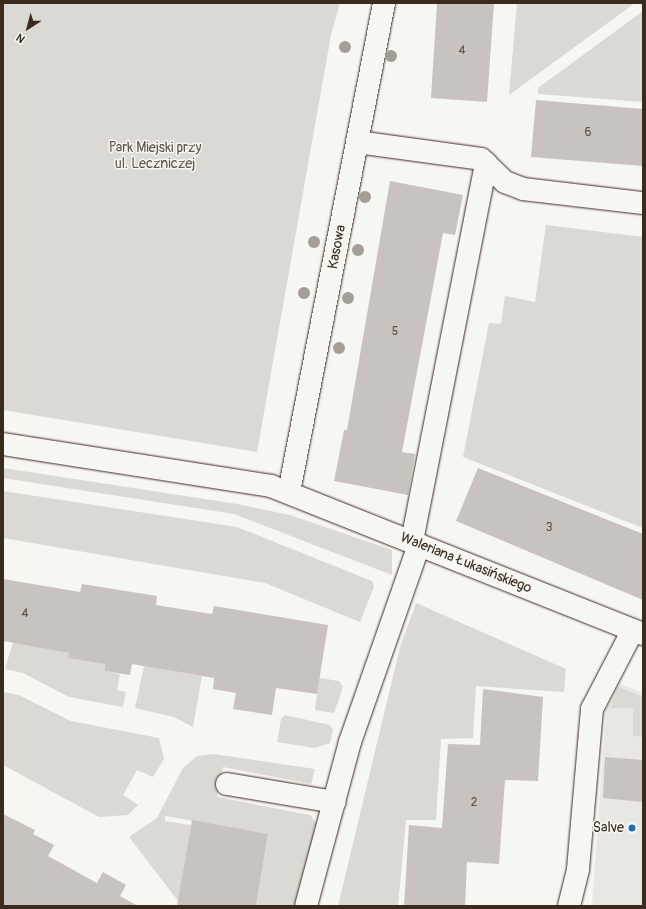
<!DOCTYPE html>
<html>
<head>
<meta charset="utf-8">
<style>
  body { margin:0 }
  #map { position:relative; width:646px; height:909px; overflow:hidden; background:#f6f6f2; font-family:Pangolin,sans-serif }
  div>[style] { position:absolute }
  .built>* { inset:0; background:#e8e7e2 }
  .green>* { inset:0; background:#dad9d3 }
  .building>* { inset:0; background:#c8c3be }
  .roads { filter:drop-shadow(0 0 1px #3b2a1e) drop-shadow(0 0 1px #3b2a1e) }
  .minor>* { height:22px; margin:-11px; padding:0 11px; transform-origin:11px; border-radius:11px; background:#f6f6f2 }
  .trees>* { width:12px; height:12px; margin:-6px; border-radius:50%; background:#a59e96 }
  .dots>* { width:11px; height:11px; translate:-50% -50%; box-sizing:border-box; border:2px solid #f6f6f2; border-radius:50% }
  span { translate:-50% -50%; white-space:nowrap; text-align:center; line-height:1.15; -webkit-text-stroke:3px #f6f6f2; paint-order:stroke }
  .number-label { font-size:12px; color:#5e5046 }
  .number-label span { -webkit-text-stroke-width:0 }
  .park-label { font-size:14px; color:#63564b }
  .street-label { font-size:14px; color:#3b2a1e }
  .poi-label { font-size:14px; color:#3b2a1e }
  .right { translate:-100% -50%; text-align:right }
  .frame { position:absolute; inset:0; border:4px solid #3b2a1e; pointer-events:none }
  .north { position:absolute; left:8px; top:8px; width:40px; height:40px; -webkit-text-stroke:3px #f6f6f2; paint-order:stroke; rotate:216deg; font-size:11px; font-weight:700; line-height:16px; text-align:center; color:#3b2a1e }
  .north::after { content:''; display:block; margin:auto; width:14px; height:18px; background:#3b2a1e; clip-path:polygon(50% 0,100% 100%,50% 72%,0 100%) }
</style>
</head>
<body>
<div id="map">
  <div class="built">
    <div style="clip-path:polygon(618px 683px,643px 693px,643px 906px,592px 906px,606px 709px)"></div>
  </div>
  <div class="green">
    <div style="clip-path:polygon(3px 3px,340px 3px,331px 35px,257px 452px,3px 410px)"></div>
    <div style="clip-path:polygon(517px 3px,635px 3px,509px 95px)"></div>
    <div style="clip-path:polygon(643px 11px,643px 102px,538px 94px,538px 88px)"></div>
    <div style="clip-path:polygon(546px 225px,643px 237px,643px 528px,463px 457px,489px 323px,501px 324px,505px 296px,535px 302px)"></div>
    <div style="clip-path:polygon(3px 468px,237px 504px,290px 515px,392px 550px,392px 575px,234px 514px,3px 478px)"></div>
    <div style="clip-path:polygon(3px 491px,237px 527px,372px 581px,374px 587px,360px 622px,265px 583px,3px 538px)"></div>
    <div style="clip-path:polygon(416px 603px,566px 669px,564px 692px,476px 686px,473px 738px,441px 739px,436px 820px,406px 820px,398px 906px,338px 906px,400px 647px)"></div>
    <div style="clip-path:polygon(13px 642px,69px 653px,69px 658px,105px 664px,105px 671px,120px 674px,117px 690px,126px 692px,123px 707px,69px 697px,23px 673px,5px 669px)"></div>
    <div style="clip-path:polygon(144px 666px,202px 676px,193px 727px,174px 717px,135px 708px)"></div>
    <div style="clip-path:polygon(319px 678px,339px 681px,343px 687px,334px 713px,315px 710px)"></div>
    <div style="clip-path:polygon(618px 687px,643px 697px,643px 737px,633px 736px,633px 708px,610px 708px)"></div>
    <div style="clip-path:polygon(3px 692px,19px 695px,71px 721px,159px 738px,164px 759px,153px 777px,137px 770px,123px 795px,138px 805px,128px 815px,99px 817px,3px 765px)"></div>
    <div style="clip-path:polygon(285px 715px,330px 725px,333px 730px,330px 743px,315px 748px,277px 742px,281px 719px)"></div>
    <div style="clip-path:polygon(214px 754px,315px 769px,311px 784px,223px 767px,217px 797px,310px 815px,314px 820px,317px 825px,299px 906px,256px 906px,268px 834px,165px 816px,165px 821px,191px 825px,182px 879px,182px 906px,129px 837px,157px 818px,183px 768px,197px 756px)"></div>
  </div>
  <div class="building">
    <div style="clip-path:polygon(437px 3px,494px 3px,487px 102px,431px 98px)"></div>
    <div style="clip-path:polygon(536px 100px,643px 109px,643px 166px,531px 157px)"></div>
    <div style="clip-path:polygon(390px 181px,463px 195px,455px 235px,443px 233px,402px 452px,415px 454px,408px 495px,334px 481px,344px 430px,347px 430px)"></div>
    <div style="clip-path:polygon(478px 468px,643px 534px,643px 600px,456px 521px)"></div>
    <div style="clip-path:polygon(3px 579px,80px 592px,82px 584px,157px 596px,156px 605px,212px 614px,214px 606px,328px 625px,317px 694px,276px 688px,272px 715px,233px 709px,236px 693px,213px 689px,214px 678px,132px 664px,130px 675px,105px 671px,105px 664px,68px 658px,69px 653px,3px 641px)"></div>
    <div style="clip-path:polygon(483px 689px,543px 697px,538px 781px,505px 780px,499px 864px,467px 862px,465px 906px,404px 906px,409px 825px,442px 828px,448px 744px,480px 745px)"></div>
    <div style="clip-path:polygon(605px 757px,643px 760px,643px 802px,603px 798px)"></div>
    <div style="clip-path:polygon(3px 814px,35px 830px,33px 834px,54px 845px,48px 856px,97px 883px,103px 872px,126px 885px,120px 896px,138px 906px,3px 906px)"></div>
    <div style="clip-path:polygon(192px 820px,268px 834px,256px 906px,177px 906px)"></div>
  </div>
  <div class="roads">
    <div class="minor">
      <div style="left:357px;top:142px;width:125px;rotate:7.8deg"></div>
      <div style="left:481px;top:159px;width:33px;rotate:44deg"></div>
      <div style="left:505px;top:182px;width:19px;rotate:21deg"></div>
      <div style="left:523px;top:189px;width:121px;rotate:6.7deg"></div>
      <div style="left:3px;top:444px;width:271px;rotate:8.9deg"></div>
      <div style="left:271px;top:486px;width:400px;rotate:21.7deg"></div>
      <div style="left:289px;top:492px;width:498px;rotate:-79deg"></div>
      <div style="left:412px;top:541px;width:385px;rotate:-78.9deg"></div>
      <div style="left:227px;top:784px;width:109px;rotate:9.5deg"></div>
      <div style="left:306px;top:906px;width:170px;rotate:-75deg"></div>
      <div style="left:350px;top:742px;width:209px;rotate:-70.7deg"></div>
      <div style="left:569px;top:906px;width:38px;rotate:-76deg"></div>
      <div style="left:578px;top:869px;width:161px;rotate:-85deg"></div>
      <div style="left:592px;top:709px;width:89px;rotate:-62.6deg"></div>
    </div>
  </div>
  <div class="trees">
    <div style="left:345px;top:47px"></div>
    <div style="left:391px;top:56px"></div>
    <div style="left:365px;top:197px"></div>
    <div style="left:314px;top:242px"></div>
    <div style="left:358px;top:250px"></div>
    <div style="left:304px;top:293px"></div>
    <div style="left:348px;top:298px"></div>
    <div style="left:339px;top:348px"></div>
  </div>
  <div class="dots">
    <div style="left:632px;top:828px;background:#1f6fb2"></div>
  </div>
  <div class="number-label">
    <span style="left:462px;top:51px">4</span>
    <span style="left:588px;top:133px">6</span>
    <span style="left:395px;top:332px">5</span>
    <span style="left:549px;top:528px">3</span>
    <span style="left:25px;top:614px">4</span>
    <span style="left:474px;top:803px">2</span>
  </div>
  <div class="park-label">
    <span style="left:155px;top:156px">Park Miejski przy<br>ul. Leczniczej</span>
  </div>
  <div class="street-label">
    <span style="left:337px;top:247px;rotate:-79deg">Kasowa</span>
    <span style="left:466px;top:563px;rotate:22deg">Waleriana Łukasińskiego</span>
  </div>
  <div class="poi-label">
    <span class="right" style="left:624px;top:828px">Salve</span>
  </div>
  <div class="frame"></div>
  <div class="north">N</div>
</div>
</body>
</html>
